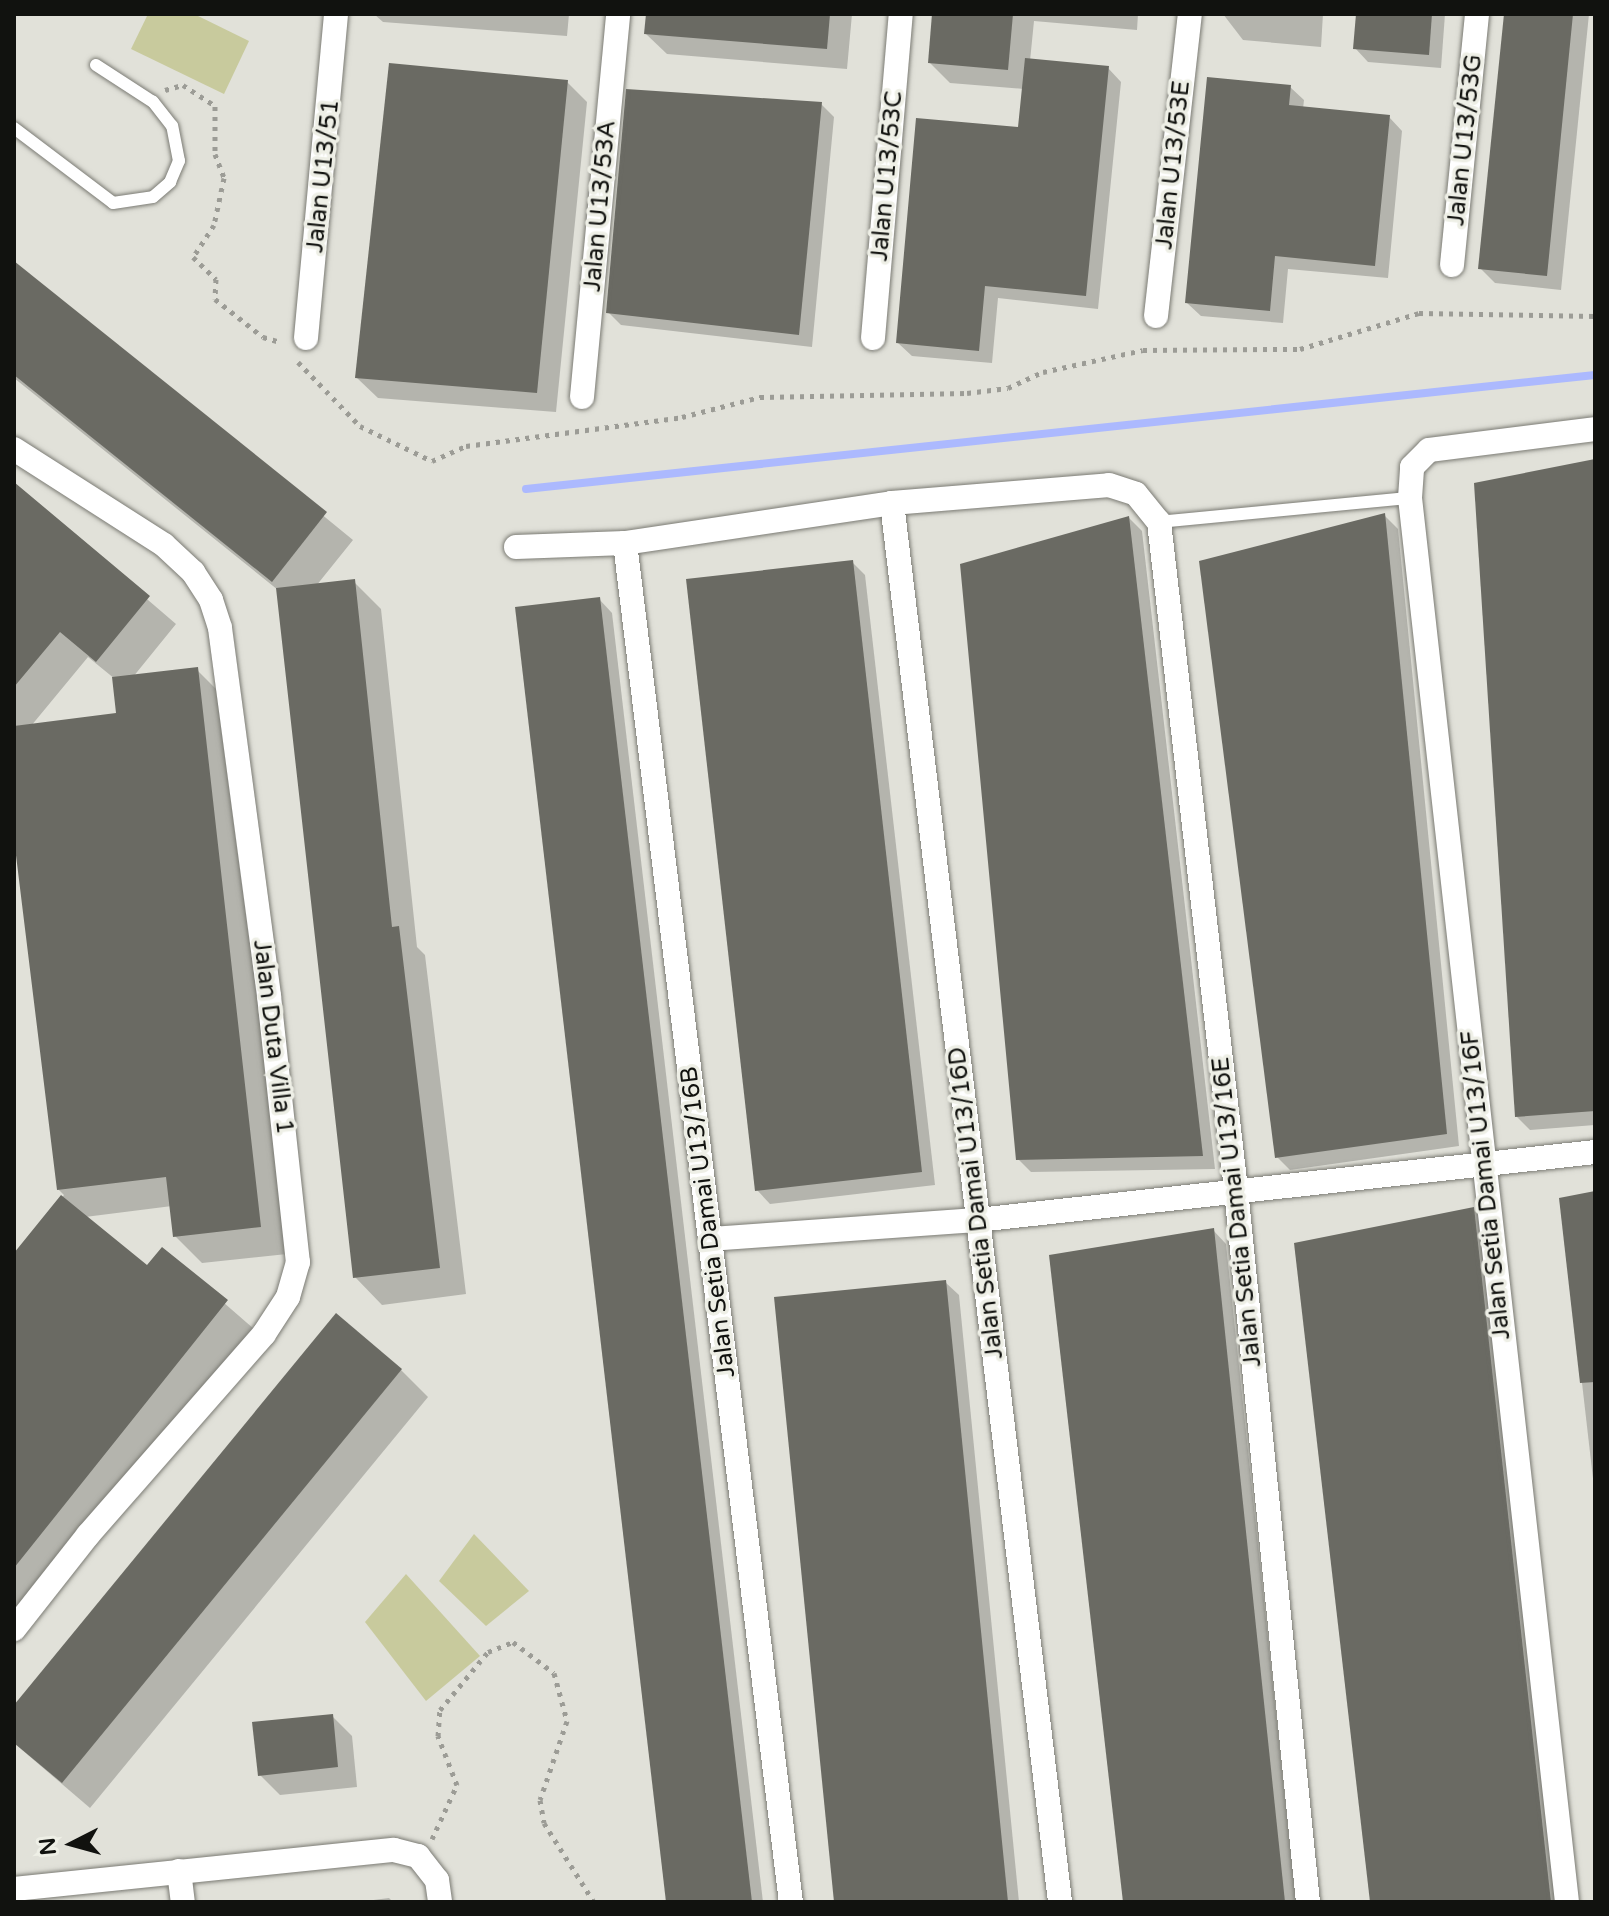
<!DOCTYPE html>
<html>
<head>
<meta charset="utf-8">
<style>
  body { margin:0 }
  #map { position:relative; width:1609px; height:1916px; overflow:hidden; background:#e1e1d9; font-family:"Varela Round",sans-serif }
  div>[style] { position:absolute }
  .green>* { inset:0; background:#c8ca9d }
  .shadow>* { inset:0; background:#0003 }
  .stream>* { height:8px; margin:-4px; padding:0 4px; transform-origin:4px; border-radius:4px; background:#acb9fe }
  .building>* { inset:0; background:#6a6a63 }
  .path>* { height:5px; margin-top:-2.5px; transform-origin:0; background:repeating-linear-gradient(90deg,#9c9c96 0 4px,transparent 0 10px) }
  .roads { filter:drop-shadow(0 0 2px #7b7b74) drop-shadow(0 0 2px #7b7b74) }
  .service>* { height:12px; margin:-6px; padding:0 6px; transform-origin:6px; border-radius:6px; background:#fff }
  .minor>* { height:24px; margin:-12px; padding:0 12px; transform-origin:12px; border-radius:12px; background:#fff }
  span { translate:-50% -50%; white-space:nowrap; text-align:center; line-height:1.15; -webkit-text-stroke:7px #eeefe6; paint-order:stroke }
  .street-label { font-size:24px; color:#11120f }
  .frame { position:absolute; inset:0; border:16px solid #11120f; pointer-events:none }
  .north { position:absolute; left:32px; top:1804px; width:80px; height:80px; -webkit-text-stroke:6px #eeefe6; paint-order:stroke; rotate:264deg; font-size:22px; font-weight:700; line-height:32px; text-align:center; color:#11120f }
  .north::after { content:''; display:block; margin:auto; width:28px; height:36px; background:#11120f; clip-path:polygon(50% 0,100% 100%,50% 72%,0 100%) }
</style>
</head>
<body>
<div id="map">
  <div class="green">
    <div style="clip-path:polygon(148px 14px,194px 14px,249px 41px,224px 94px,131px 49px)"></div>
    <div style="clip-path:polygon(474px 1534px,529px 1591px,486px 1626px,439px 1581px)"></div>
    <div style="clip-path:polygon(406px 1574px,480px 1656px,426px 1701px,365px 1622px)"></div>
  </div>
  <div class="shadow">
    <div style="clip-path:polygon(374px 14px,569px 14px,567px 36px,383px 22px)"></div>
    <div style="clip-path:polygon(648px 14px,852px 14px,847px 69px,667px 54px,646px 34px)"></div>
    <div style="clip-path:polygon(934px 14px,1138px 14px,1137px 30px,1034px 21px,1030px 61px,1108px 68px,1121px 82px,1098px 309px,998px 298px,992px 363px,912px 356px,898px 343px,1019px 129px,1024px 89px,950px 83px,930px 63px)"></div>
    <div style="clip-path:polygon(1223px 14px,1323px 14px,1321px 47px,1243px 40px)"></div>
    <div style="clip-path:polygon(1358px 14px,1445px 14px,1441px 68px,1368px 62px,1355px 48px)"></div>
    <div style="clip-path:polygon(1505px 14px,1589px 14px,1561px 290px,1495px 283px,1480px 268px)"></div>
    <div style="clip-path:polygon(567px 82px,587px 102px,556px 412px,378px 398px,357px 378px)"></div>
    <div style="clip-path:polygon(1290px 87px,1304px 100px,1303px 109px,1389px 117px,1402px 131px,1388px 278px,1288px 269px,1283px 323px,1201px 316px,1187px 303px)"></div>
    <div style="clip-path:polygon(821px 104px,834px 117px,812px 347px,621px 325px,608px 312px)"></div>
    <div style="clip-path:polygon(14px 263px,353px 540px,316px 586px,354px 582px,381px 609px,417px 947px,425px 955px,466px 1294px,382px 1305px,355px 1277px,278px 590px,14px 378px)"></div>
    <div style="clip-path:polygon(1595px 461px,1595px 1125px,1530px 1130px,1516px 1116px)"></div>
    <div style="clip-path:polygon(evenodd,14px 485px,176px 624px,133px 677px,197px 670px,224px 697px,287px 1254px,202px 1263px,175px 1236px,172px 1206px,85px 1217px,147px 1267px,162px 1249px,254px 1329px,14px 1628px,14px 1257px,64px 1195px,58px 1189px,14px 822px,14px 485px,88px 657px,115px 679px,119px 715px,31px 726px,88px 657px)"></div>
    <div style="clip-path:polygon(1384px 515px,1398px 529px,1459px 1146px,1290px 1170px,1277px 1157px)"></div>
    <div style="clip-path:polygon(1129px 518px,1142px 531px,1215px 1169px,1031px 1172px,1018px 1159px)"></div>
    <div style="clip-path:polygon(852px 562px,865px 575px,935px 1185px,770px 1204px,757px 1190px)"></div>
    <div style="clip-path:polygon(599px 599px,612px 613px,763px 1902px,668px 1902px)"></div>
    <div style="clip-path:polygon(1595px 1193px,1595px 1496px,1561px 1200px)"></div>
    <div style="clip-path:polygon(1474px 1210px,1487px 1223px,1562px 1902px,1372px 1902px)"></div>
    <div style="clip-path:polygon(1213px 1230px,1226px 1244px,1296px 1902px,1125px 1902px)"></div>
    <div style="clip-path:polygon(945px 1282px,959px 1295px,1019px 1902px,836px 1902px)"></div>
    <div style="clip-path:polygon(401px 1370px,428px 1397px,90px 1808px,14px 1743px,14px 1708px)"></div>
    <div style="clip-path:polygon(332px 1716px,352px 1736px,357px 1787px,280px 1795px,260px 1775px)"></div>
    <div style="clip-path:polygon(389px 1898px,393px 1902px,358px 1902px)"></div>
  </div>
  <div class="stream">
    <div style="left:526px;top:489px;width:1075px;rotate:-6.09deg"></div>
  </div>
  <div class="building">
    <div style="clip-path:polygon(646px 14px,830px 14px,827px 49px,644px 34px)"></div>
    <div style="clip-path:polygon(932px 14px,1013px 14px,1008px 70px,928px 63px)"></div>
    <div style="clip-path:polygon(1356px 14px,1432px 14px,1429px 55px,1353px 49px)"></div>
    <div style="clip-path:polygon(1504px 14px,1573px 14px,1547px 276px,1478px 269px)"></div>
    <div style="clip-path:polygon(1025px 58px,1109px 66px,1086px 296px,985px 286px,979px 351px,896px 343px,916px 118px,1018px 127px)"></div>
    <div style="clip-path:polygon(389px 63px,568px 80px,537px 393px,355px 378px)"></div>
    <div style="clip-path:polygon(1207px 77px,1291px 85px,1289px 105px,1390px 115px,1375px 266px,1275px 256px,1270px 311px,1185px 303px)"></div>
    <div style="clip-path:polygon(626px 89px,822px 102px,799px 335px,606px 313px)"></div>
    <div style="clip-path:polygon(14px 261px,327px 512px,272px 582px,14px 375px)"></div>
    <div style="clip-path:polygon(1595px 459px,1595px 1111px,1515px 1117px,1474px 483px)"></div>
    <div style="clip-path:polygon(14px 482px,150px 596px,96px 662px,60px 632px,14px 687px)"></div>
    <div style="clip-path:polygon(1385px 513px,1447px 1134px,1275px 1158px,1199px 561px)"></div>
    <div style="clip-path:polygon(1129px 516px,1203px 1156px,1016px 1160px,960px 564px)"></div>
    <div style="clip-path:polygon(853px 560px,922px 1172px,755px 1191px,686px 579px)"></div>
    <div style="clip-path:polygon(355px 579px,392px 927px,399px 926px,440px 1268px,353px 1278px,276px 588px)"></div>
    <div style="clip-path:polygon(600px 597px,752px 1902px,666px 1902px,515px 607px)"></div>
    <div style="clip-path:polygon(198px 667px,261px 1227px,173px 1237px,166px 1177px,57px 1190px,14px 839px,14px 726px,116px 713px,112px 677px)"></div>
    <div style="clip-path:polygon(1595px 1191px,1595px 1382px,1580px 1383px,1559px 1198px)"></div>
    <div style="clip-path:polygon(61px 1195px,147px 1265px,162px 1247px,228px 1300px,14px 1568px,14px 1253px)"></div>
    <div style="clip-path:polygon(1474px 1207px,1551px 1902px,1370px 1902px,1294px 1243px)"></div>
    <div style="clip-path:polygon(1214px 1228px,1285px 1902px,1123px 1902px,1049px 1255px)"></div>
    <div style="clip-path:polygon(946px 1280px,1008px 1902px,834px 1902px,774px 1297px)"></div>
    <div style="clip-path:polygon(336px 1313px,402px 1369px,62px 1783px,14px 1743px,14px 1705px)"></div>
    <div style="clip-path:polygon(333px 1714px,338px 1767px,258px 1776px,252px 1722px)"></div>
  </div>
  <div class="path">
    <div style="left:165px;top:90px;width:19px;rotate:-16deg"></div>
    <div style="left:183px;top:85px;width:38px;rotate:33deg"></div>
    <div style="left:215px;top:106px;width:48px;rotate:90deg"></div>
    <div style="left:215px;top:154px;width:26px;rotate:69deg"></div>
    <div style="left:224px;top:178px;width:48px;rotate:102deg"></div>
    <div style="left:214px;top:225px;width:38px;rotate:123deg"></div>
    <div style="left:193px;top:257px;width:32px;rotate:44deg"></div>
    <div style="left:216px;top:279px;width:20px;rotate:93deg"></div>
    <div style="left:215px;top:299px;width:61px;rotate:38.4deg"></div>
    <div style="left:263px;top:337px;width:19px;rotate:16deg"></div>
    <div style="left:298px;top:362px;width:89px;rotate:45.9deg"></div>
    <div style="left:360px;top:426px;width:80px;rotate:25.9deg"></div>
    <div style="left:432px;top:461px;width:37px;rotate:-24deg"></div>
    <div style="left:466px;top:446px;width:218px;rotate:-7.6deg"></div>
    <div style="left:682px;top:417px;width:81px;rotate:-14.4deg"></div>
    <div style="left:760px;top:397px;width:207px;rotate:-1.1deg"></div>
    <div style="left:967px;top:393px;width:41px;rotate:-7deg"></div>
    <div style="left:1008px;top:388px;width:38px;rotate:-25deg"></div>
    <div style="left:1043px;top:372px;width:102px;rotate:-12.4deg"></div>
    <div style="left:1143px;top:350px;width:157px;rotate:-0.4deg"></div>
    <div style="left:1300px;top:349px;width:124px;rotate:-16.8deg"></div>
    <div style="left:1419px;top:313px;width:176px;rotate:1deg"></div>
    <div style="left:432px;top:1839px;width:60px;rotate:-65.2deg"></div>
    <div style="left:457px;top:1785px;width:53px;rotate:-111.2deg"></div>
    <div style="left:438px;top:1736px;width:26px;rotate:-86deg"></div>
    <div style="left:440px;top:1710px;width:75px;rotate:-50.4deg"></div>
    <div style="left:488px;top:1652px;width:27px;rotate:-22deg"></div>
    <div style="left:513px;top:1642px;width:51px;rotate:37.1deg"></div>
    <div style="left:554px;top:1673px;width:50px;rotate:74.8deg"></div>
    <div style="left:567px;top:1721px;width:83px;rotate:108.9deg"></div>
    <div style="left:540px;top:1800px;width:23px;rotate:80deg"></div>
    <div style="left:544px;top:1823px;width:93px;rotate:57.7deg"></div>
  </div>
  <div class="roads">
    <div class="service">
      <div style="left:14px;top:128px;width:124px;rotate:37.1deg"></div>
      <div style="left:113px;top:203px;width:40px;rotate:-8.5deg"></div>
      <div style="left:153px;top:197px;width:23px;rotate:-41deg"></div>
      <div style="left:170px;top:182px;width:23px;rotate:-67deg"></div>
      <div style="left:179px;top:161px;width:36px;rotate:-101deg"></div>
      <div style="left:172px;top:126px;width:31px;rotate:-128deg"></div>
      <div style="left:153px;top:102px;width:68px;rotate:-147deg"></div>
      <div style="left:1159px;top:522px;width:252px;rotate:-5.5deg"></div>
    </div>
    <div class="minor">
      <div style="left:1452px;top:265px;width:252px;rotate:-84.3deg"></div>
      <div style="left:1156px;top:316px;width:304px;rotate:-83.6deg"></div>
      <div style="left:306px;top:338px;width:325px;rotate:-84.7deg"></div>
      <div style="left:873px;top:338px;width:325px;rotate:-85.1deg"></div>
      <div style="left:582px;top:397px;width:385px;rotate:-84.6deg"></div>
      <div style="left:14px;top:449px;width:178px;rotate:32.6deg"></div>
      <div style="left:164px;top:545px;width:40px;rotate:43deg"></div>
      <div style="left:193px;top:572px;width:33px;rotate:57deg"></div>
      <div style="left:211px;top:600px;width:29px;rotate:72deg"></div>
      <div style="left:220px;top:628px;width:371px;rotate:82.4deg"></div>
      <div style="left:269px;top:996px;width:268px;rotate:83.8deg"></div>
      <div style="left:298px;top:1262px;width:36px;rotate:106deg"></div>
      <div style="left:288px;top:1297px;width:44px;rotate:123deg"></div>
      <div style="left:264px;top:1334px;width:267px;rotate:131.2deg"></div>
      <div style="left:88px;top:1535px;width:120px;rotate:128.2deg"></div>
      <div style="left:892px;top:503px;width:1409px;rotate:83.15deg"></div>
      <div style="left:625px;top:543px;width:1369px;rotate:83.04deg"></div>
      <div style="left:516px;top:547px;width:109px;rotate:-2.1deg"></div>
      <div style="left:625px;top:543px;width:270px;rotate:-8.5deg"></div>
      <div style="left:892px;top:503px;width:218px;rotate:-4.7deg"></div>
      <div style="left:1109px;top:485px;width:28px;rotate:18deg"></div>
      <div style="left:1136px;top:494px;width:36px;rotate:51deg"></div>
      <div style="left:1159px;top:522px;width:672px;rotate:83.42deg"></div>
      <div style="left:1236px;top:1190px;width:716px;rotate:84.23deg"></div>
      <div style="left:710px;top:1239px;width:269px;rotate:-4.1deg"></div>
      <div style="left:978px;top:1220px;width:621px;rotate:-6.29deg"></div>
      <div style="left:179px;top:1871px;width:31px;rotate:83deg"></div>
      <div style="left:14px;top:1889px;width:382px;rotate:-5.9deg"></div>
      <div style="left:394px;top:1850px;width:25px;rotate:14deg"></div>
      <div style="left:418px;top:1856px;width:31px;rotate:52deg"></div>
      <div style="left:437px;top:1880px;width:22px;rotate:82deg"></div>
      <div style="left:1567px;top:1902px;width:1413px;rotate:-96.38deg"></div>
      <div style="left:1410px;top:498px;width:31px;rotate:-86deg"></div>
      <div style="left:1412px;top:467px;width:24px;rotate:-45deg"></div>
      <div style="left:1429px;top:450px;width:167px;rotate:-7.2deg"></div>
    </div>
  </div>
  <div class="street-label">
    <span style="left:1465px;top:140px;rotate:-84deg">Jalan U13/53G</span>
    <span style="left:1173px;top:165px;rotate:-84deg">Jalan U13/53E</span>
    <span style="left:323px;top:176px;rotate:-84deg">Jalan U13/51</span>
    <span style="left:887px;top:176px;rotate:-85deg">Jalan U13/53C</span>
    <span style="left:600px;top:206px;rotate:-85deg">Jalan U13/53A</span>
    <span style="left:273px;top:1037px;rotate:83deg">Jalan Duta Villa 1</span>
    <span style="left:1486px;top:1185px;rotate:-96deg">Jalan Setia Damai U13/16F</span>
    <span style="left:976px;top:1203px;rotate:-97deg">Jalan Setia Damai U13/16D</span>
    <span style="left:1237px;top:1212px;rotate:-96deg">Jalan Setia Damai U13/16E</span>
    <span style="left:708px;top:1222px;rotate:-97deg">Jalan Setia Damai U13/16B</span>
  </div>
  <div class="frame"></div>
  <div class="north">N</div>
</div>
</body>
</html>
